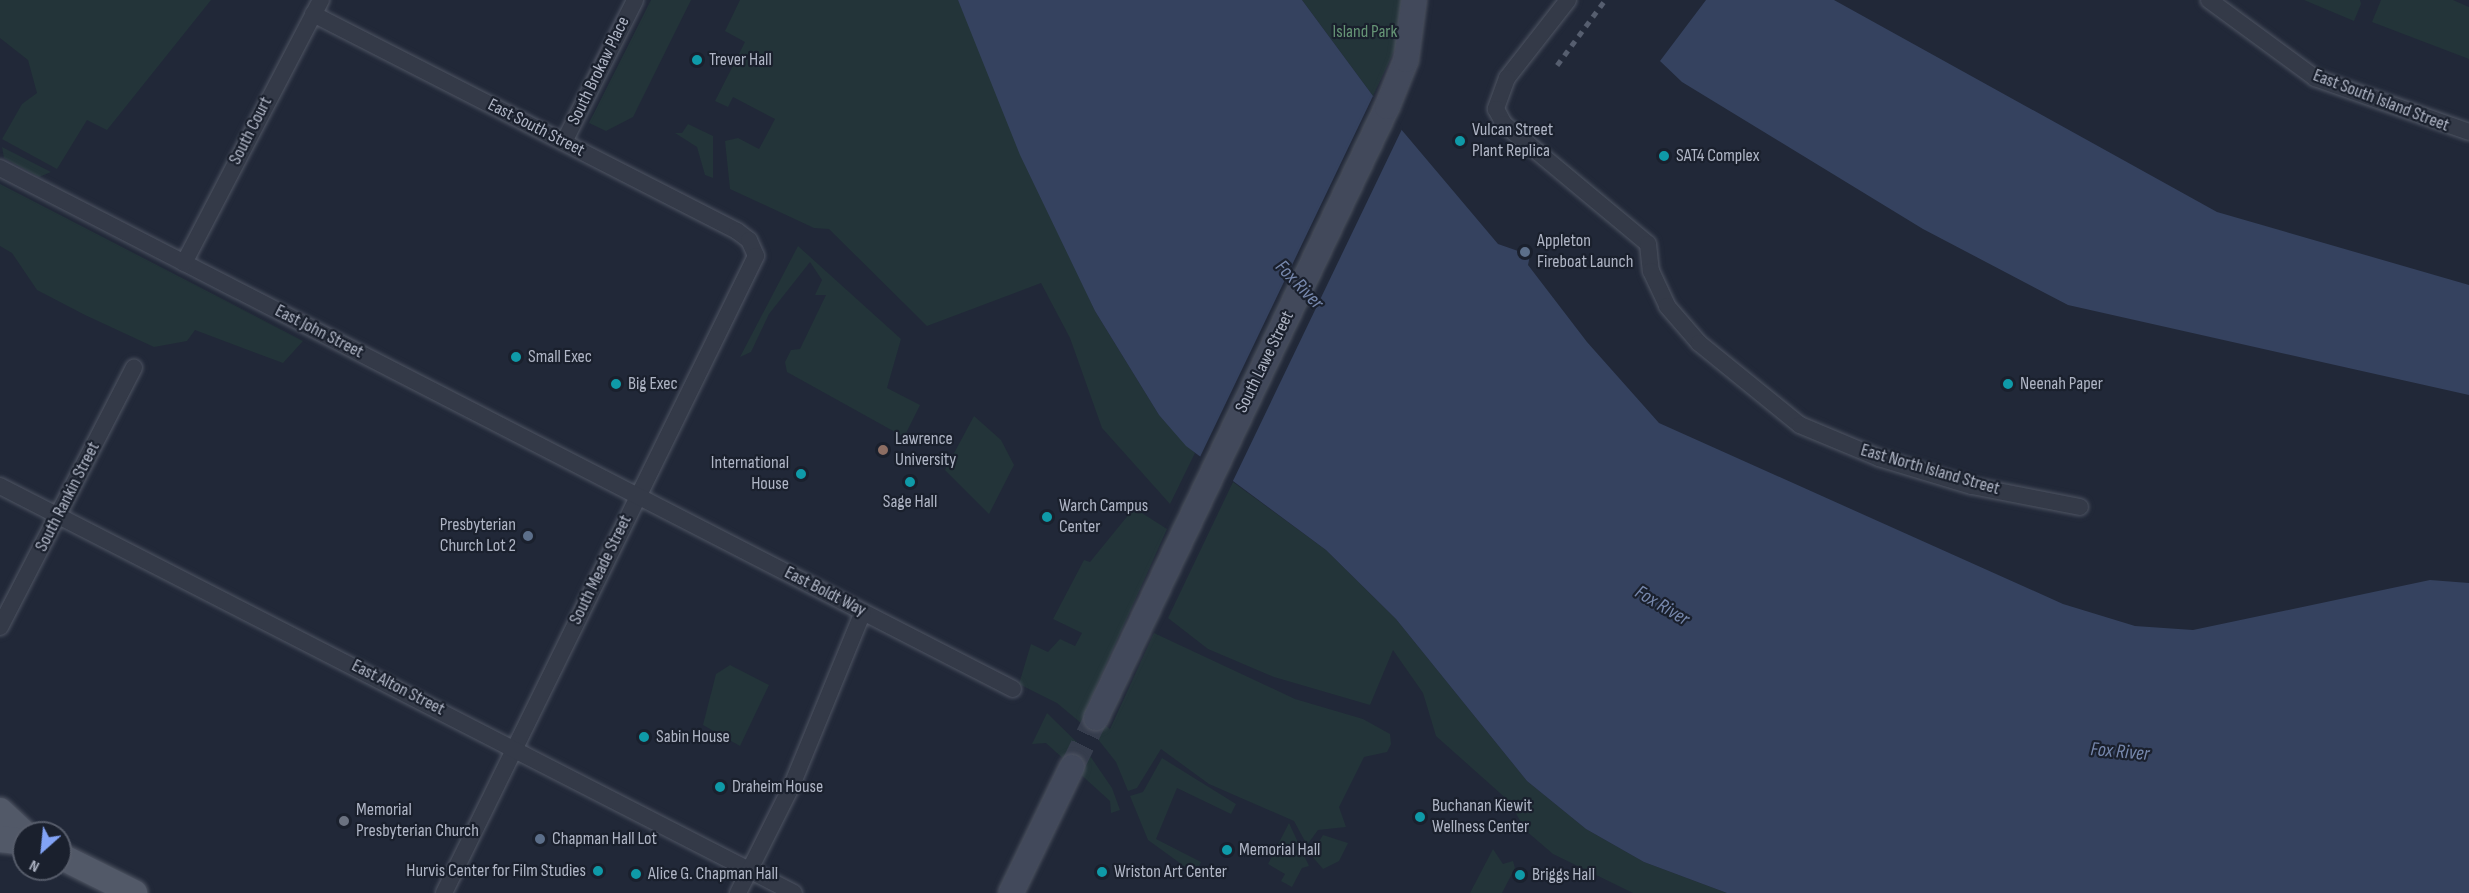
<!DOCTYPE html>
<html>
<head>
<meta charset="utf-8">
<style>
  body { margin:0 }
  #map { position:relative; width:2469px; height:893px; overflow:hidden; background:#212838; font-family:"Sofia Sans Condensed",sans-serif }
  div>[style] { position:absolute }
  .green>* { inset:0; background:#233439 }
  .water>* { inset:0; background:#35425f }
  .pier>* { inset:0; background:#212838 }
  .secondary-tunnel>* { height:24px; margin-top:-12px; transform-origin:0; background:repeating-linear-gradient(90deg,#363d4d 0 24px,transparent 0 36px) }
  .roads { filter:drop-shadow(0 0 2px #4f5563) drop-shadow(0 0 2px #4f5563) }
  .street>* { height:16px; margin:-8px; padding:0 8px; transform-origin:8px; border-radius:8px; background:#343a48 }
  .secondary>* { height:24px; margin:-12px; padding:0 12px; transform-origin:12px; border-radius:12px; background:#42495b }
  .primary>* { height:26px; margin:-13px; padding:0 13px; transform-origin:13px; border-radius:13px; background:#525968 }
  .rail>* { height:4.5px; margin-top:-2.25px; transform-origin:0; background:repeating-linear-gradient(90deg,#565e6f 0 6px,transparent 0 12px) }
  .dots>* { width:16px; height:16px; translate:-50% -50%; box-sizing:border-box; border:3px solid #1a202d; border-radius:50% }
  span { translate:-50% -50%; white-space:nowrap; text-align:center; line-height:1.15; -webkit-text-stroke:4.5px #1a202d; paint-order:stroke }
  .park-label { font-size:18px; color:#669576 }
  .poi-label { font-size:18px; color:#afb5c5 }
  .left { translate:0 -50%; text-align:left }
  .right { translate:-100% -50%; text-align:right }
  .street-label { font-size:18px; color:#afb5c5 }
  .water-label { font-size:20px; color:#7788ad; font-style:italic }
  .north { position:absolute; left:12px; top:821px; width:60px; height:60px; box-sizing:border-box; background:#1a202d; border:2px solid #565c6a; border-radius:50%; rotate:207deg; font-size:16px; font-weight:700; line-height:24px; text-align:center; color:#afb5c5 }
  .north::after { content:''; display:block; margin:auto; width:21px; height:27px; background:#82a3f6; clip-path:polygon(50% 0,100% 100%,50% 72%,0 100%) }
</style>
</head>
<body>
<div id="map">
  <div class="green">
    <div style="clip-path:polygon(0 0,211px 0,107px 130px,87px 120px,57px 169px,2px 139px,22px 104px,37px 93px,28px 60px,0 38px)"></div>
    <div style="clip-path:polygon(651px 0,691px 0,633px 117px,606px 131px,589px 123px)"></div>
    <div style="clip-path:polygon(740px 0,958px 0,1095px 311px,1159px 415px,1195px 453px,1170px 504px,1102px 428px,1070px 338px,1041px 283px,927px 326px,829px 229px,814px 228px,730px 189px,725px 141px,738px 138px,759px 149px,775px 119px,733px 97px,728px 107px,715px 101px,745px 42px,725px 31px)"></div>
    <div style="clip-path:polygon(1302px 0,1401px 0,1397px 45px,1373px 96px)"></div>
    <div style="clip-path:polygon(2304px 0,2360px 0,2361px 4px,2354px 21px)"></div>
    <div style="clip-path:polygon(2381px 0,2453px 0,2469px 7px,2469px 59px,2372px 22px)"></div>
    <div style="clip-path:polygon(688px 124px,713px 136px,713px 178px,705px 175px,697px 147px,675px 133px,682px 133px)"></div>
    <div style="clip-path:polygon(2px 147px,51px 172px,39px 177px,4px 158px)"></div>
    <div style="clip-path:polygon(0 184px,207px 291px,303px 341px,283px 363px,195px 330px,187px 341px,154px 347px,85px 315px,37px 290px,12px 253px,0 246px)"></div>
    <div style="clip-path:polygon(798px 246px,901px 339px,887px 388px,920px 405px,904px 437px,787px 372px,785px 362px,791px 350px,800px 349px,826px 295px,815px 295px,822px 280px,810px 262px,769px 314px,751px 352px,740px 357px)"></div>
    <div style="clip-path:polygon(974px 416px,1001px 440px,1014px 465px,989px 514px,945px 470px)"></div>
    <div style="clip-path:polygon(1233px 482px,1326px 550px,1396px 619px,1527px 781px,1586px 829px,1644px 862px,1727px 893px,1633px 893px,1553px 854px,1525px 830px,1510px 802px,1436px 736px,1423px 693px,1393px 650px,1370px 705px,1274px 677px,1208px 649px,1168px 618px)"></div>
    <div style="clip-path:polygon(1134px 508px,1167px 529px,1086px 709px,1110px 729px,1154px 633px,1295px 699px,1363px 719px,1390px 734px,1391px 744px,1387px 752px,1364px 757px,1339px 807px,1346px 827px,1318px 830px,1307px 845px,1294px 821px,1209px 784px,1161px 749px,1137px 788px,1128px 791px,1116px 762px,1093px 733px,1057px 703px,1019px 684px,1031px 644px,1048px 652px,1060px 639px,1075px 646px,1082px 633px,1053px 619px,1084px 560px,1090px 562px)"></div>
    <div style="clip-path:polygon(730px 665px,769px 685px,740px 746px,703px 725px,716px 674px)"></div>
    <div style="clip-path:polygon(1047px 713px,1088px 753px,1112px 788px,1120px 810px,1111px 813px,1110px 801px,1046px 743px,1032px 744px)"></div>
    <div style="clip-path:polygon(1162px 758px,1236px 804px,1231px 814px,1177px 788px,1156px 839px,1201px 862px,1195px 874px,1148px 840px,1130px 796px,1143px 792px)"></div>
    <div style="clip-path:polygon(1289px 823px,1309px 866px,1302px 868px,1292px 887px,1281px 881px,1285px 874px,1268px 864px)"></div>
    <div style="clip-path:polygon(1323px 835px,1348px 843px,1339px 861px,1323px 869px,1311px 855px)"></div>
    <div style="clip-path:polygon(1493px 849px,1503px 864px,1513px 861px,1515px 868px,1502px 893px,1470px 893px)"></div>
  </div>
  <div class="water">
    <div style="clip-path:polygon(958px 0,1302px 0,1373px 96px,1498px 244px,1530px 255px,1528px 265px,1587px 342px,1659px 423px,2063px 604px,2135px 626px,2193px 630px,2430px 580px,2469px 583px,2469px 893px,1727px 893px,1644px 862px,1586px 829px,1527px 781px,1396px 619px,1326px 550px,1186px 446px,1159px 415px,1095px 311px,1020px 155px)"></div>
    <div style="clip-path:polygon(1706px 0,1834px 0,2217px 212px,2469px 285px,2469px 395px,2068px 305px,1923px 229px,1682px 82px,1660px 61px)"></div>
  </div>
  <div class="pier">
    <div style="clip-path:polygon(1373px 96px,1403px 127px,1231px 485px,1199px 459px)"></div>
  </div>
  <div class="secondary-tunnel">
    <div style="left:1072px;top:767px;width:55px;rotate:-63.9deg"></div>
  </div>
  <div class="roads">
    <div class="street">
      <div style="left:1568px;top:0;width:99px;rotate:128deg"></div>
      <div style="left:1507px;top:78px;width:33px;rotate:110deg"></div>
      <div style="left:1496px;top:109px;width:17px;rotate:62deg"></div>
      <div style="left:1504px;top:124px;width:187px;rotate:39.8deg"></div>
      <div style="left:1648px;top:244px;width:27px;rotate:84deg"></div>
      <div style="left:1651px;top:271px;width:38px;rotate:65deg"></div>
      <div style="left:1667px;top:306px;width:49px;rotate:49.1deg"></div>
      <div style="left:1699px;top:343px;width:130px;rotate:39.1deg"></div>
      <div style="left:1800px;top:425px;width:86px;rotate:22.7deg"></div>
      <div style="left:1879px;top:458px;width:97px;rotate:16.8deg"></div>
      <div style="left:1972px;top:486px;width:110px;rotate:11deg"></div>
      <div style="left:2209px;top:0;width:132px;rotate:36.3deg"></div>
      <div style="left:2315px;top:78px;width:163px;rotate:19.3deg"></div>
      <div style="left:313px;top:14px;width:476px;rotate:27.1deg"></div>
      <div style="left:737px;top:231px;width:15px;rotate:37deg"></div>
      <div style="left:749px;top:240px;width:17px;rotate:66deg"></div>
      <div style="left:756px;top:256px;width:709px;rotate:116.1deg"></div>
      <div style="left:564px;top:142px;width:159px;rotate:-63.4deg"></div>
      <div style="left:0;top:168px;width:1139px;rotate:27.22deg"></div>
      <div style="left:184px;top:263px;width:297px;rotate:-62.5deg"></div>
      <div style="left:0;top:486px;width:892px;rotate:27.14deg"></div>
      <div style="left:0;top:627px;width:292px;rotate:-62.7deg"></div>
      <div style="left:738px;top:893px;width:121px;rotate:-63.4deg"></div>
      <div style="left:792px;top:785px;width:187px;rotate:-67.7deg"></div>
    </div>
    <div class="secondary">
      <div style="left:1096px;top:718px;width:677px;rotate:-64.53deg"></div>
      <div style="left:1387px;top:107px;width:51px;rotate:-68deg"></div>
      <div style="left:1406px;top:60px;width:61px;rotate:-82.4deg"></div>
      <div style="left:1011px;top:893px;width:140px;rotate:-64.2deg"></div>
    </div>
    <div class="primary">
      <div style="left:0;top:811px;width:33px;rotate:43deg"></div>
      <div style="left:0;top:839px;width:24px;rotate:7deg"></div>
      <div style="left:60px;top:856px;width:83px;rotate:26.6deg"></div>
    </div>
  </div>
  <div class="rail">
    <div style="left:1557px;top:65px;width:81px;rotate:-53.6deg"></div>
  </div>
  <div class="dots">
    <div style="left:697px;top:60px;background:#0f9aa8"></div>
    <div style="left:1460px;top:141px;background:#0f9aa8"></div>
    <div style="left:1664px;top:156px;background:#0f9aa8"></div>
    <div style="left:1525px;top:252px;background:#5c6f8a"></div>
    <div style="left:516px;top:357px;background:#0f9aa8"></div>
    <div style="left:616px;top:384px;background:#0f9aa8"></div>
    <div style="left:2008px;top:384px;background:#0f9aa8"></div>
    <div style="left:883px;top:450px;background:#8d6e63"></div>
    <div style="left:801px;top:474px;background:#0f9aa8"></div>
    <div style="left:910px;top:482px;background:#0f9aa8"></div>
    <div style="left:1047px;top:517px;background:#0f9aa8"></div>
    <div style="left:528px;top:536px;background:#5c6f8a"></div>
    <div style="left:644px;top:737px;background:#0f9aa8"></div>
    <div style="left:720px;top:787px;background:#0f9aa8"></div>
    <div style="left:1420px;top:817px;background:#0f9aa8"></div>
    <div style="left:344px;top:821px;background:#6b7280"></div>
    <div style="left:540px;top:839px;background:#5c6f8a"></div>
    <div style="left:1227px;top:850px;background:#0f9aa8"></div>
    <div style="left:598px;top:871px;background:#0f9aa8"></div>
    <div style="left:1102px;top:872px;background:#0f9aa8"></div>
    <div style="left:636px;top:874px;background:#0f9aa8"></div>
    <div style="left:1520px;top:875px;background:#0f9aa8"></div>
  </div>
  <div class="park-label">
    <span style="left:1365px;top:32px">Island Park</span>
  </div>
  <div class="poi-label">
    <span class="left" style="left:709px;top:60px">Trever Hall</span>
    <span class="left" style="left:1472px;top:141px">Vulcan Street<br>Plant Replica</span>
    <span class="left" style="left:1676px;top:156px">SAT4 Complex</span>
    <span class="left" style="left:1537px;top:252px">Appleton<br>Fireboat Launch</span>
    <span class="left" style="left:528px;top:357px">Small Exec</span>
    <span class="left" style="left:628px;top:384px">Big Exec</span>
    <span class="left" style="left:2020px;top:384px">Neenah Paper</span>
    <span class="left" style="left:895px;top:450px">Lawrence<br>University</span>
    <span class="right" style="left:789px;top:474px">International<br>House</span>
    <span style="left:910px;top:502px">Sage Hall</span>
    <span class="left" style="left:1059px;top:517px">Warch Campus<br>Center</span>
    <span class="right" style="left:516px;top:536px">Presbyterian<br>Church Lot 2</span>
    <span class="left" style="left:656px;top:737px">Sabin House</span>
    <span class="left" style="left:732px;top:787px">Draheim House</span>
    <span class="left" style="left:1432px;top:817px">Buchanan Kiewit<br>Wellness Center</span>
    <span class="left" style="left:356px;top:821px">Memorial<br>Presbyterian Church</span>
    <span class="left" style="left:552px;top:839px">Chapman Hall Lot</span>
    <span class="left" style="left:1239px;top:850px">Memorial Hall</span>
    <span class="right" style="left:586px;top:871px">Hurvis Center for Film Studies</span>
    <span class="left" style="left:1114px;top:872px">Wriston Art Center</span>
    <span class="left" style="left:648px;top:874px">Alice G. Chapman Hall</span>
    <span class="left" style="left:1532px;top:875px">Briggs Hall</span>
  </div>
  <div class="street-label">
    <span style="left:599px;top:71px;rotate:-64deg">South Brokaw Place</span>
    <span style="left:2381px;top:101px;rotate:21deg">East South Island Street</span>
    <span style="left:536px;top:128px;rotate:27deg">East South Street</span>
    <span style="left:251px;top:131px;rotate:-63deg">South Court</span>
    <span style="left:319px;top:332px;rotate:27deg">East John Street</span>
    <span style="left:1265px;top:362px;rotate:-64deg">South Lawe Street</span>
    <span style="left:1930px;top:470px;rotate:16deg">East North Island Street</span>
    <span style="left:68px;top:497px;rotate:-63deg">South Rankin Street</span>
    <span style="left:601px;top:570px;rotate:-64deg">South Meade Street</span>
    <span style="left:825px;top:592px;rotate:27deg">East Boldt Way</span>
    <span style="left:398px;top:688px;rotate:27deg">East Alton Street</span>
  </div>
  <div class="water-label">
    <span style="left:1299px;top:285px;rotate:46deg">Fox River</span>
    <span style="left:1662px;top:606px;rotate:31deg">Fox River</span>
    <span style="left:2120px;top:752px;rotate:5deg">Fox River</span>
  </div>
  <div class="north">N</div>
</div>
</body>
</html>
